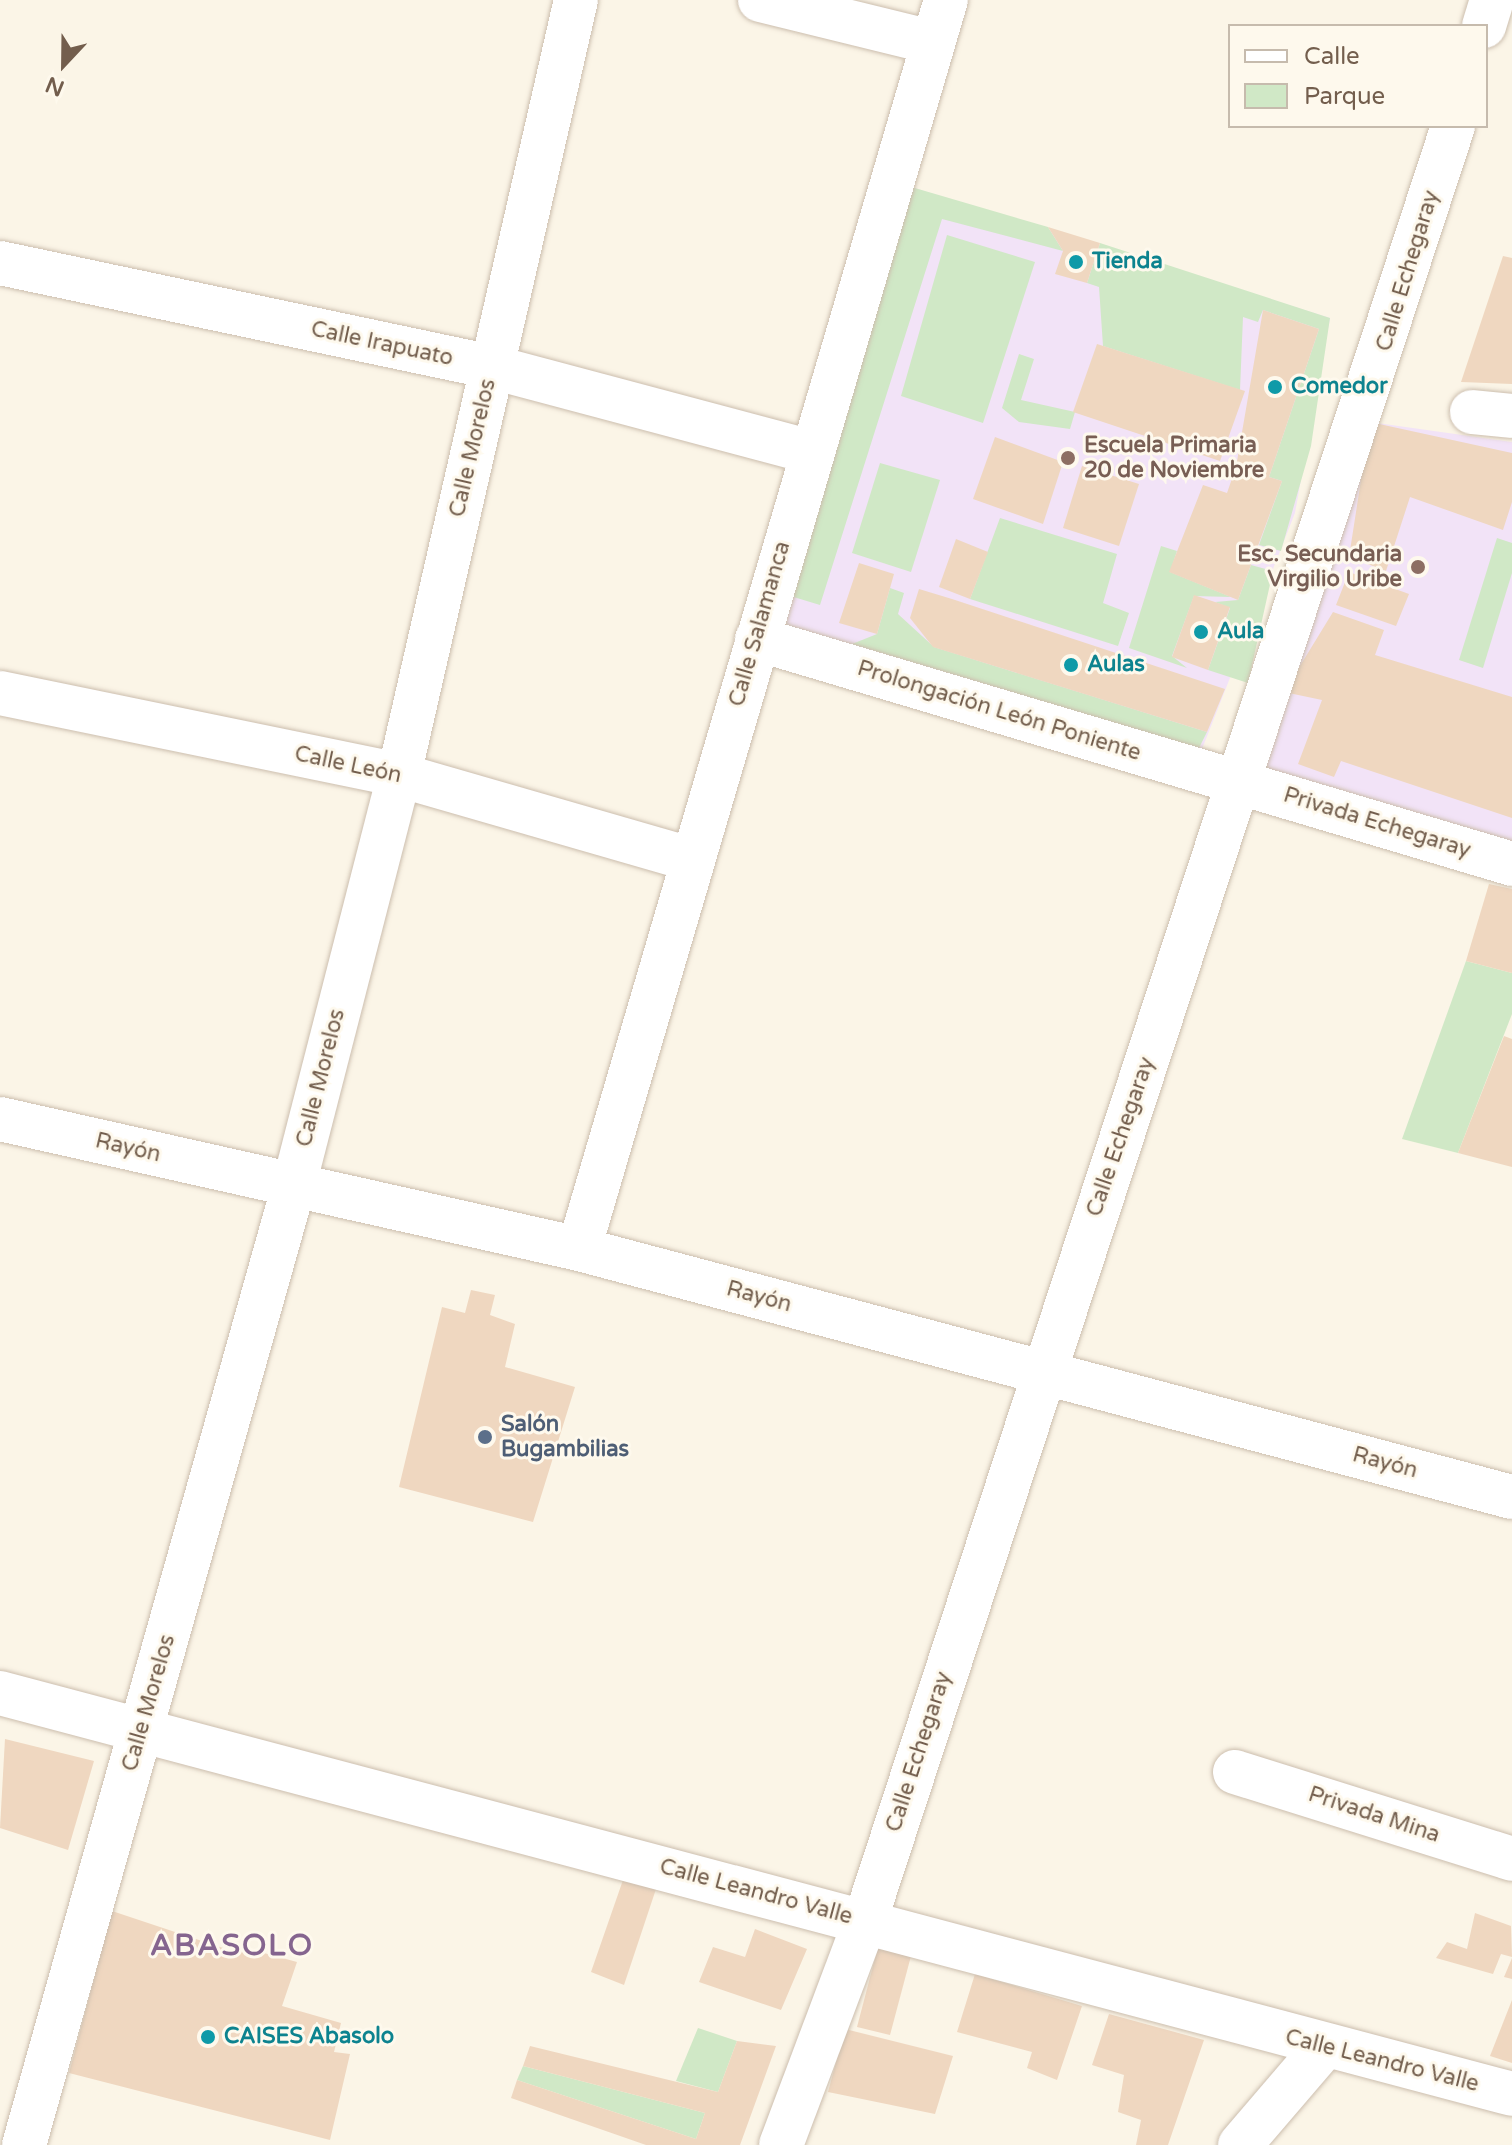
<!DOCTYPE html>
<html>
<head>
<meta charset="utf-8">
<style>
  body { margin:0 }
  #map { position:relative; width:1512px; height:2145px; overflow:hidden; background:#fbf5e7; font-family:"Varela Round",sans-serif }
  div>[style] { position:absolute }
  .education>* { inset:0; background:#f2e3f7 }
  .green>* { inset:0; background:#d0e8c6 }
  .building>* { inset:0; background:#efd7c0 }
  .roads { filter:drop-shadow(0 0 2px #ccbeae) drop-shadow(0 0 2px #ccbeae) }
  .street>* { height:44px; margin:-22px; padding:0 22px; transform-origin:22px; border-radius:22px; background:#fff }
  .dots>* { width:22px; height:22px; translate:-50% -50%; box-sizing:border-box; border:4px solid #fef9ed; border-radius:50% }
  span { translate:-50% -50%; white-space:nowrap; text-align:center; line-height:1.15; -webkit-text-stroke:6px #fef9ed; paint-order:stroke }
  .culture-label { font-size:22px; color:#0d838f; font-weight:700 }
  .left { translate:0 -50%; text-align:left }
  .street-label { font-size:22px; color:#735e4d }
  .education-label { font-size:22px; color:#785e54; font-weight:700 }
  .right { translate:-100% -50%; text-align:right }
  .service-label { font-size:22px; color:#4e5e75; font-weight:700 }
  .district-label { font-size:30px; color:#85658f; font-weight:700; letter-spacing:2px }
  .legend { position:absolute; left:1228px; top:24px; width:260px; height:104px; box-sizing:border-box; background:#fef9ed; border:2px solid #c6bbad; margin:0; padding:10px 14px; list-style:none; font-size:24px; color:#735e4d }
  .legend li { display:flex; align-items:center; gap:16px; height:40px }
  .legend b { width:40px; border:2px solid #c6bbad }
  .north { position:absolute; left:24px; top:24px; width:80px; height:80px; -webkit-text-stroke:6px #fef9ed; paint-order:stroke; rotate:202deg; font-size:22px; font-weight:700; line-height:32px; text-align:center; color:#735e4d }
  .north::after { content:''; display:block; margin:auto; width:28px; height:36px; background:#735e4d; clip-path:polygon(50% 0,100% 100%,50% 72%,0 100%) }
</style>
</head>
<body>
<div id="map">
  <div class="education">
    <div style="clip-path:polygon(908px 186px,1330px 318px,1295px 513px,1202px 749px,779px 623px)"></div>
    <div style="clip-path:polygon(1370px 422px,1512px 442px,1512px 847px,1258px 772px)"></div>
  </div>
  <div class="green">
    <div style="clip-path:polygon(908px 186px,1048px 227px,1063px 251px,942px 219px,820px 605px,787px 595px)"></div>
    <div style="clip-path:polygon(947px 235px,1035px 262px,983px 423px,901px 396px)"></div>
    <div style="clip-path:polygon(1100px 243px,1330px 318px,1311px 446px,1281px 551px,1259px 545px,1282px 481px,1269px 477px,1319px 329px,1263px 310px,1258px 322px,1243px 317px,1240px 390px,1103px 346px,1099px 287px,1087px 283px)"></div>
    <div style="clip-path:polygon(1019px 354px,1034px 359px,1021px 400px,1075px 412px,1070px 429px,1019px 422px,1002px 408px)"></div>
    <div style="clip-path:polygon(880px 463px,940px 480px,911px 572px,852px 553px)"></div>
    <div style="clip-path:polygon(1000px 518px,1117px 554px,1103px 603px,1129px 613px,1118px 646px,970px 599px)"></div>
    <div style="clip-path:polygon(1497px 538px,1512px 543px,1512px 573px,1483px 668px,1459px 660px)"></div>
    <div style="clip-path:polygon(1161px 546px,1177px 551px,1170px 572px,1231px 597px,1194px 596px,1172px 656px,1187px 668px,1129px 648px)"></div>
    <div style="clip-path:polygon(1251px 565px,1273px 571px,1248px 683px,1208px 670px,1230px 608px,1215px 602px,1238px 600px)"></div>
    <div style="clip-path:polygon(890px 588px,904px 593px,898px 614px,934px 647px,1207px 732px,1199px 748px,852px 644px,877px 634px)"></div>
    <div style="clip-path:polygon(1466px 961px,1512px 973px,1512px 1014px,1458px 1153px,1402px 1139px)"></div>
    <div style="clip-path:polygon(698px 2028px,737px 2041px,718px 2092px,676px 2081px)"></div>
    <div style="clip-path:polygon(523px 2066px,705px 2113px,696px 2139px,517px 2080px)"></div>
  </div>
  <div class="building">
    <div style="clip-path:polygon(1048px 227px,1100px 243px,1087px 283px,1055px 274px,1063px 251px)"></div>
    <div style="clip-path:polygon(1503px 256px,1512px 258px,1512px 384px,1461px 382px)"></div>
    <div style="clip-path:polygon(1263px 310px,1319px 329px,1269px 477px,1282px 481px,1238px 600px,1169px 572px,1203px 485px,1227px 493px,1236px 467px)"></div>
    <div style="clip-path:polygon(1097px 344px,1245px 391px,1220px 461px,1073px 412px)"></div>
    <div style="clip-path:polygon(1370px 422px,1512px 453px,1512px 502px,1503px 530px,1410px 497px,1386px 571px,1349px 557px)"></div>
    <div style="clip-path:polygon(995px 437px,1063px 462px,1043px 524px,973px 499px)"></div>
    <div style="clip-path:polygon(1082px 466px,1139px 484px,1119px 546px,1063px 528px)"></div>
    <div style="clip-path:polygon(956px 539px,988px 552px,970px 599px,939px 587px)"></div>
    <div style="clip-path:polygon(859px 563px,894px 574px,877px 634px,839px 623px)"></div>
    <div style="clip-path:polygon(1349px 572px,1409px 594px,1396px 626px,1336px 605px)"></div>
    <div style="clip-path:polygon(919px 589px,952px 599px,1225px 689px,1207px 732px,933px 647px,910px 618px)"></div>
    <div style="clip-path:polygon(1194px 595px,1230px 607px,1208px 670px,1172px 657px)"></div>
    <div style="clip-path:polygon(1333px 612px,1384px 630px,1375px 655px,1512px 697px,1512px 818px,1341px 761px,1334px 777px,1298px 764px,1322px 700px,1284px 692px)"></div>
    <div style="clip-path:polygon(1489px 884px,1512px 889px,1512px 973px,1466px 961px)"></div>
    <div style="clip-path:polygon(1504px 1036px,1512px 1039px,1512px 1167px,1458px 1153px)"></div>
    <div style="clip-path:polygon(471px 1290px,495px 1295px,490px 1315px,515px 1324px,505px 1367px,575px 1387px,533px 1522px,399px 1487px,442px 1307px,465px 1313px)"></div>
    <div style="clip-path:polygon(5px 1739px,94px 1761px,68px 1850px,0 1828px)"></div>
    <div style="clip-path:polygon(623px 1880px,656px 1889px,624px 1985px,591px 1972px)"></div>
    <div style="clip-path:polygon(112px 1911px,232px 1951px,235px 1945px,297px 1962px,282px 2006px,341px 2023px,334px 2052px,350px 2054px,330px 2140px,69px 2073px)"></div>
    <div style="clip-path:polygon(1475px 1913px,1511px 1926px,1512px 1957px,1501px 1954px,1493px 1974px,1436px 1958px,1447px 1942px,1467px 1949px)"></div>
    <div style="clip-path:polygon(755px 1929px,807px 1949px,781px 2010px,699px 1982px,713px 1947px,745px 1957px)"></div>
    <div style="clip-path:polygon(878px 1947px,911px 1956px,890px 2035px,857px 2027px)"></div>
    <div style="clip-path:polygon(1512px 1958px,1512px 1979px,1504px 1977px)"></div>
    <div style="clip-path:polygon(975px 1974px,1082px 2006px,1057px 2080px,1027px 2068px,1032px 2052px,957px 2032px)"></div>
    <div style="clip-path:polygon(1512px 2000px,1512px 2063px,1490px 2056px)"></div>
    <div style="clip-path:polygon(1109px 2014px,1204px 2040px,1168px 2145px,1136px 2145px,1141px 2120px,1118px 2112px,1124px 2075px,1092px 2065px)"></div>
    <div style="clip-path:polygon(845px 2029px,953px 2056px,935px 2114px,828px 2092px)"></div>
    <div style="clip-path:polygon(737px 2041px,776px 2046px,740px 2145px,646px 2145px,511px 2098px,517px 2080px,696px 2139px,705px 2113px,523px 2066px,530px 2046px,718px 2092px)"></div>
  </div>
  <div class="roads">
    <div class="street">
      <div style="left:760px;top:0;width:176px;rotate:13.8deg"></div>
      <div style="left:1484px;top:26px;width:27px;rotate:-73deg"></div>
      <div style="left:0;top:263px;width:503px;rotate:11.94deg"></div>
      <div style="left:492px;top:367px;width:327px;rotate:14.9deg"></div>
      <div style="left:1472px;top:412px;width:40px;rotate:5.7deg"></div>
      <div style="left:757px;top:639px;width:788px;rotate:16.59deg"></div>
      <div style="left:0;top:693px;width:407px;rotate:11.6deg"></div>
      <div style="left:399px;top:775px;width:303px;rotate:16.1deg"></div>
      <div style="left:0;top:1119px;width:593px;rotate:12.65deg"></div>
      <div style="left:579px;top:1249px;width:965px;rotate:14.89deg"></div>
      <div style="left:579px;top:1249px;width:1302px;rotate:-73.63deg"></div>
      <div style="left:0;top:1693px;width:1564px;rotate:14.85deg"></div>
      <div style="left:1235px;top:1772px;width:290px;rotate:17.4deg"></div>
      <div style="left:24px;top:2145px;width:997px;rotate:-74.29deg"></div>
      <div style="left:294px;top:1185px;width:423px;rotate:-75.6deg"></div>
      <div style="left:399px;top:775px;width:795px;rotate:-77.14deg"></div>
      <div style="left:781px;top:2145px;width:239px;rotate:-69.4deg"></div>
      <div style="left:865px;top:1921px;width:1889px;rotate:-71.86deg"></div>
      <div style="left:1240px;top:2145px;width:129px;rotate:-49.4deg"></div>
    </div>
  </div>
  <div class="dots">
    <div style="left:1076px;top:262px;background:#0f9aa8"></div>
    <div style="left:1275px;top:387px;background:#0f9aa8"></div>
    <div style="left:1068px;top:458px;background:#8d6e63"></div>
    <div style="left:1418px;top:567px;background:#8d6e63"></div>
    <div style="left:1201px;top:632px;background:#0f9aa8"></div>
    <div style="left:1071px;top:665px;background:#0f9aa8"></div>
    <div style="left:485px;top:1437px;background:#5c6f8a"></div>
    <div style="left:208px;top:2037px;background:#0f9aa8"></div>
  </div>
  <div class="culture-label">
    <span class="left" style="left:1092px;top:262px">Tienda</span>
    <span class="left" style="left:1291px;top:387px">Comedor</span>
    <span class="left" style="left:1217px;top:632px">Aula</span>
    <span class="left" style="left:1087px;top:665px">Aulas</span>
    <span class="left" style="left:224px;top:2037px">CAISES Abasolo</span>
  </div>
  <div class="street-label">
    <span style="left:1408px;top:271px;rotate:-73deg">Calle Echegaray</span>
    <span style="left:382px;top:344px;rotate:12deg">Calle Irapuato</span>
    <span style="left:473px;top:448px;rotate:-77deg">Calle Morelos</span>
    <span style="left:760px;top:624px;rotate:-74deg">Calle Salamanca</span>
    <span style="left:999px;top:711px;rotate:17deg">Prolongación León Poniente</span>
    <span style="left:348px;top:765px;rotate:12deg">Calle León</span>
    <span style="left:1377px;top:823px;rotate:17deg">Privada Echegaray</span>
    <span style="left:321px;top:1078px;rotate:-76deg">Calle Morelos</span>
    <span style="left:1121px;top:1137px;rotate:-71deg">Calle Echegaray</span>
    <span style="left:128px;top:1148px;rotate:13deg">Rayón</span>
    <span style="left:759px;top:1297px;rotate:15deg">Rayón</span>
    <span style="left:1385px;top:1463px;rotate:15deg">Rayón</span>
    <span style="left:149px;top:1703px;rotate:-74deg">Calle Morelos</span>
    <span style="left:919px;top:1752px;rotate:-72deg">Calle Echegaray</span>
    <span style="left:1374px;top:1815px;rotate:18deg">Privada Mina</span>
    <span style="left:756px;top:1892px;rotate:15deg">Calle Leandro Valle</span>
    <span style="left:1382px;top:2061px;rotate:14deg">Calle Leandro Valle</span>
  </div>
  <div class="education-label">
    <span class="left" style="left:1084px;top:458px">Escuela Primaria<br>20 de Noviembre</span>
    <span class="right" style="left:1402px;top:567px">Esc. Secundaria<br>Virgilio Uribe</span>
  </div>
  <div class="service-label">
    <span class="left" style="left:501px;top:1437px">Salón<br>Bugambilias</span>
  </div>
  <div class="district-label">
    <span style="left:232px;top:1946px">ABASOLO</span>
  </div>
  <ul class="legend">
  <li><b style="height:10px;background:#fff"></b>Calle</li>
  <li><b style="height:22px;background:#d0e8c6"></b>Parque</li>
  </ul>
  <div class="north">N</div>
</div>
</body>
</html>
